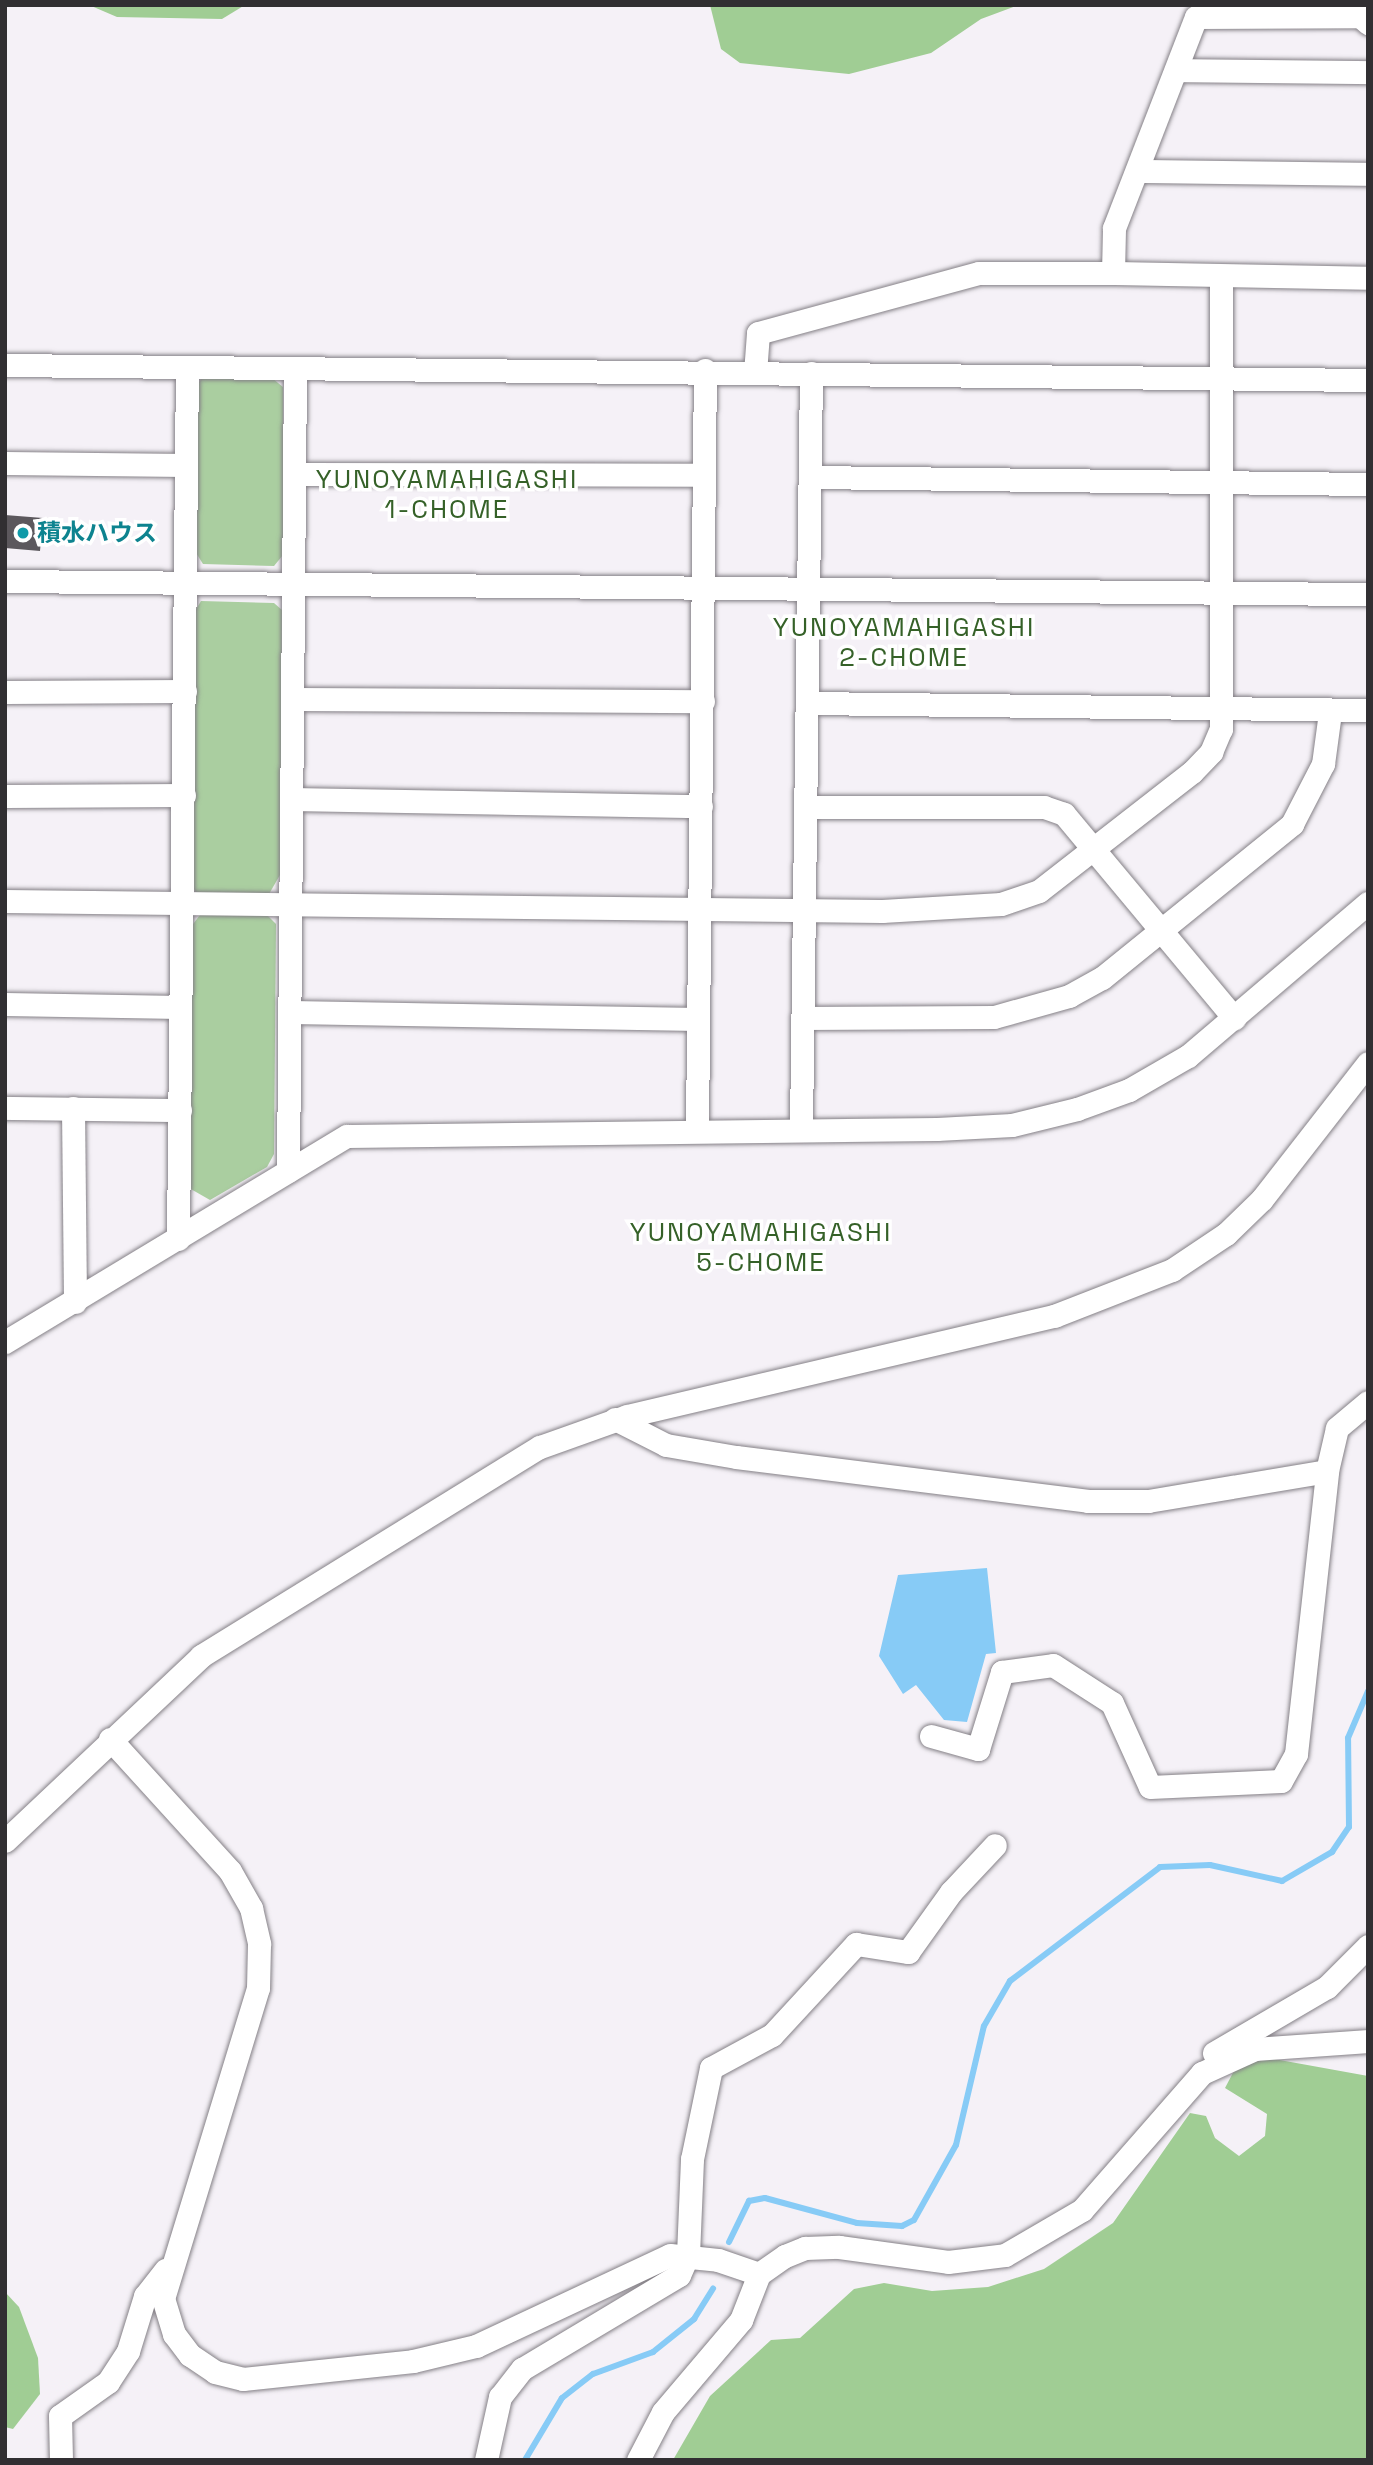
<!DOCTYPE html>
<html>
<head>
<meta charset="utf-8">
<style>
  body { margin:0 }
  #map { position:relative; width:1373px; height:2465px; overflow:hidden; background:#f5f1f7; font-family:"Space Grotesk","Noto Sans JP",sans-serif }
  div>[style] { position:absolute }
  .green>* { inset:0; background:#aacea0 }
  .forest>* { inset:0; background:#a0cd94 }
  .water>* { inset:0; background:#87cbf6 }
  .stream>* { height:6px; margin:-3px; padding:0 3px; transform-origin:3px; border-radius:3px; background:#87cbf6 }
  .building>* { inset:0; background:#5c585d }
  .roads { filter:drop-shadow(0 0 2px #848086) drop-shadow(0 0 2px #848086) }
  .minor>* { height:23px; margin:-11.5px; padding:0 11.5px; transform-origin:11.5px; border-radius:11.5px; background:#fff }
  .dots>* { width:19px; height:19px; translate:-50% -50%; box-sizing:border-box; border:4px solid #fff; border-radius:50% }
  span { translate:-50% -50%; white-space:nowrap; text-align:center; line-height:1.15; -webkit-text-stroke:7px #fff; paint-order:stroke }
  .culture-label { font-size:24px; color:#0d838f; font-weight:700 }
  .left { translate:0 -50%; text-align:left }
  .neighbourhood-label { font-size:26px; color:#356128; letter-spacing:2px }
  .frame { position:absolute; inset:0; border:7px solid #312f32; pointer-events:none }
</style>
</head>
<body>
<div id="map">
  <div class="green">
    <div style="clip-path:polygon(202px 378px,272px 378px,283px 387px,283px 555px,274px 566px,203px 564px,193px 548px,194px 389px)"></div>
    <div style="clip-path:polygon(201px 601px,274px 603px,282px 610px,280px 875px,269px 894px,196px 893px,190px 881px,192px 616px)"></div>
    <div style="clip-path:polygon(200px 915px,267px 915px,276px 924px,274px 1154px,267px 1167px,210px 1200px,189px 1188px,190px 928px)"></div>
  </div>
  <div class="forest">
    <div style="clip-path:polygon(89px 5px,245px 5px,222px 19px,117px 17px)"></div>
    <div style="clip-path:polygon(710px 5px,1019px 5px,981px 19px,931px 53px,849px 74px,740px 63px,721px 49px)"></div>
    <div style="clip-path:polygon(1269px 2058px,1368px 2076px,1368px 2460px,673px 2460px,710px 2396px,771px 2340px,800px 2338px,854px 2289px,884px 2283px,932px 2291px,988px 2287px,1044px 2269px,1113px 2223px,1190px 2113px,1206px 2116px,1215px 2138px,1239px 2156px,1265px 2136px,1267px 2114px,1225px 2088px,1236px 2067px)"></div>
    <div style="clip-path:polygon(5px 2292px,19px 2307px,38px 2358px,40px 2394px,13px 2429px,5px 2427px)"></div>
  </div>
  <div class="water">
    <div style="clip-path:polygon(987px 1568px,996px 1653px,986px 1654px,967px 1722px,944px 1720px,916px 1685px,903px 1694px,879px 1656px,898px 1575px)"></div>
  </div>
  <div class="stream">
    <div style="left:729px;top:2242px;width:46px;rotate:-64deg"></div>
    <div style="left:749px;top:2201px;width:16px;rotate:-11deg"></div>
    <div style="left:765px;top:2198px;width:95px;rotate:15.2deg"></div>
    <div style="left:857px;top:2223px;width:45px;rotate:3.8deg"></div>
    <div style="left:902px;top:2226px;width:13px;rotate:-27deg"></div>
    <div style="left:914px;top:2220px;width:86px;rotate:-60.8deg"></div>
    <div style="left:956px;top:2145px;width:122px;rotate:-76.8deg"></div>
    <div style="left:984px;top:2026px;width:52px;rotate:-60deg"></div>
    <div style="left:1010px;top:1981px;width:188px;rotate:-37.2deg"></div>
    <div style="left:1160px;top:1867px;width:50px;rotate:-2.3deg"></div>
    <div style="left:1210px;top:1865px;width:74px;rotate:12.5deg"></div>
    <div style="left:1282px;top:1881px;width:58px;rotate:-30.1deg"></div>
    <div style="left:1332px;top:1852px;width:30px;rotate:-56deg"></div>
    <div style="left:1349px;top:1827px;width:89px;rotate:-90.6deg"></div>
    <div style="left:1348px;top:1738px;width:51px;rotate:-66.9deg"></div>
    <div style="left:525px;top:2460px;width:72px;rotate:-59.2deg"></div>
    <div style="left:562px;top:2398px;width:39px;rotate:-38deg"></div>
    <div style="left:593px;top:2374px;width:64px;rotate:-20.1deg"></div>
    <div style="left:653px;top:2352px;width:53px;rotate:-38.8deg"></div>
    <div style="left:694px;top:2319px;width:36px;rotate:-58deg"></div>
  </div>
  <div class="building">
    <div style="clip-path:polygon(5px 515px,43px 518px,40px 551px,5px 548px)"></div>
  </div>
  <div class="roads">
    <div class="minor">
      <div style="left:1176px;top:70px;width:192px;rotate:0.6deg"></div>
      <div style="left:1137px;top:171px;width:231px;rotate:0.7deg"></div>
      <div style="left:1113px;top:273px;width:255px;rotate:1.1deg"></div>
      <div style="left:5px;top:365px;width:1363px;rotate:0.63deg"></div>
      <div style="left:755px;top:373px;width:40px;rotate:-85.7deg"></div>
      <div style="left:758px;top:333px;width:229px;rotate:-15.2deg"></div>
      <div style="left:979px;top:273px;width:134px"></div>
      <div style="left:1113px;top:273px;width:45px;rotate:-88.7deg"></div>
      <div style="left:1114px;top:228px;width:226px;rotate:-68.8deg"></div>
      <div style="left:1196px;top:17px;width:164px;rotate:-0.3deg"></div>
      <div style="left:1360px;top:16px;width:11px;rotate:41deg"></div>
      <div style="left:5px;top:463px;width:181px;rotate:0.6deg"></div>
      <div style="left:296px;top:474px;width:406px;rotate:0.1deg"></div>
      <div style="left:810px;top:477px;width:558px;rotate:0.72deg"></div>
      <div style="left:5px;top:581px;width:1363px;rotate:0.55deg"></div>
      <div style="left:5px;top:692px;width:180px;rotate:-0.3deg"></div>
      <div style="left:294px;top:699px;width:409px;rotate:0.3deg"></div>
      <div style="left:807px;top:703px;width:561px;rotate:0.71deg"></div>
      <div style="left:5px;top:796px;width:179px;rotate:-0.3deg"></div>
      <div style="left:291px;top:799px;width:410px;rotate:1deg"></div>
      <div style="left:807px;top:807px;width:237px"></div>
      <div style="left:1044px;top:807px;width:21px;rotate:19deg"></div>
      <div style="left:1064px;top:814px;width:266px;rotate:50.2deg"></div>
      <div style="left:5px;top:901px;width:877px;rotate:0.65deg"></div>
      <div style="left:882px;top:911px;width:119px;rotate:-3.4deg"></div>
      <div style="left:1001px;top:904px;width:40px;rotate:-18.9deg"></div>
      <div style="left:1039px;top:891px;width:194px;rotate:-37.9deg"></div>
      <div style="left:1192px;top:772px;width:28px;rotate:-46deg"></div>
      <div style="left:1211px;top:752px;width:25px;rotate:-67deg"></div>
      <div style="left:1221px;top:729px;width:453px;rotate:-90deg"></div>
      <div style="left:5px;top:1004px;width:175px;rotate:1deg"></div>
      <div style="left:291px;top:1012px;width:407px;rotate:1deg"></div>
      <div style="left:802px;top:1018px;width:192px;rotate:-0.3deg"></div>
      <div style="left:994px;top:1017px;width:78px;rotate:-15.6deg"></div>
      <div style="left:1069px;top:996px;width:38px;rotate:-29deg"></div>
      <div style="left:1102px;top:978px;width:245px;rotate:-39deg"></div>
      <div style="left:1292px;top:824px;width:68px;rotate:-62.7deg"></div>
      <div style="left:1323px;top:764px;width:52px;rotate:-82.3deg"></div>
      <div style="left:5px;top:1108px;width:175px;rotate:0.7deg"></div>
      <div style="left:73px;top:1108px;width:194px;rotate:89.4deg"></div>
      <div style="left:801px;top:1127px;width:754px;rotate:-89.24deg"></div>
      <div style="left:697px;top:1129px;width:759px;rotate:-89.4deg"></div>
      <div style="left:288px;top:1171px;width:803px;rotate:-89.5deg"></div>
      <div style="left:178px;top:1239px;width:868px;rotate:-89.41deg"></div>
      <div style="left:5px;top:1342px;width:399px;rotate:-31.1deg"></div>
      <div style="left:347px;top:1136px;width:590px;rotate:-0.68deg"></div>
      <div style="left:937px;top:1129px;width:75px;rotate:-3.1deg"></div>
      <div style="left:1012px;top:1125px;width:67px;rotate:-13.8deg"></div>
      <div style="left:1077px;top:1109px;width:55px;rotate:-20.1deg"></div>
      <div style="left:1129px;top:1090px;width:68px;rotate:-30deg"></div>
      <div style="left:1188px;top:1056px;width:236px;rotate:-40.4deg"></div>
      <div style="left:615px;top:1419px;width:57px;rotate:27deg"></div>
      <div style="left:666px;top:1445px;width:71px;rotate:9.7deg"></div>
      <div style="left:736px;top:1457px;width:355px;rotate:7.1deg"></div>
      <div style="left:1088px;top:1501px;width:60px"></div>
      <div style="left:1148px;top:1501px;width:181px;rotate:-9.5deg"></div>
      <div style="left:931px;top:1736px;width:49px;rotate:15.5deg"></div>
      <div style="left:978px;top:1749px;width:81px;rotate:-72.7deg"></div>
      <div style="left:1002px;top:1672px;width:51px;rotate:-7.8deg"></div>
      <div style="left:1053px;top:1665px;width:70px;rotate:32.8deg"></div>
      <div style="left:1112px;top:1703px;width:92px;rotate:65.7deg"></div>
      <div style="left:1150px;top:1787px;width:131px;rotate:-2.6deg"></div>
      <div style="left:1281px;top:1781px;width:31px;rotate:-61deg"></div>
      <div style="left:1296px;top:1754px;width:285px;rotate:-83.7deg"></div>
      <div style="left:1327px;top:1471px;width:44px;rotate:-76.9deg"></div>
      <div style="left:1337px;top:1428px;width:40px;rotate:-40deg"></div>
      <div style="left:110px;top:1739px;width:178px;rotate:47.7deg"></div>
      <div style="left:230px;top:1871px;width:43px;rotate:60.4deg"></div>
      <div style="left:251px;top:1908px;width:37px;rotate:77deg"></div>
      <div style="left:259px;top:1944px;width:44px;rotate:91.3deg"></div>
      <div style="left:258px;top:1988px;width:324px;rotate:107deg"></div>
      <div style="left:163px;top:2298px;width:38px;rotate:73deg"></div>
      <div style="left:174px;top:2334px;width:26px;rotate:53deg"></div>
      <div style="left:190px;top:2355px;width:30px;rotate:34deg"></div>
      <div style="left:215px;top:2372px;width:29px;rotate:14deg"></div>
      <div style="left:243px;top:2379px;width:171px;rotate:-6deg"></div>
      <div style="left:413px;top:2361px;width:65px;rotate:-13.4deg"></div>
      <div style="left:476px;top:2346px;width:214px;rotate:-25.1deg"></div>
      <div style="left:670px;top:2255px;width:48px;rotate:5.9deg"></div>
      <div style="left:718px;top:2260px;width:43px;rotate:18.9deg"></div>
      <div style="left:5px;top:1841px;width:270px;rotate:-43.3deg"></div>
      <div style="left:201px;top:1656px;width:398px;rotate:-31.7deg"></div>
      <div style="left:540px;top:1447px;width:92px;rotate:-19.6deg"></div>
      <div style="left:627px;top:1416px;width:439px;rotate:-13.2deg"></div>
      <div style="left:1054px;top:1316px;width:127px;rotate:-21.3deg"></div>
      <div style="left:1172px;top:1270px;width:65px;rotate:-33.7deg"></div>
      <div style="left:1226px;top:1234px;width:50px;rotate:-44.2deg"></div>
      <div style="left:1262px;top:1199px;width:172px;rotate:-52.1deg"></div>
      <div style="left:1214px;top:2053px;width:131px;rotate:-30.3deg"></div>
      <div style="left:1327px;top:1987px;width:58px;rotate:-45deg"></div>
      <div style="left:61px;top:2460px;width:44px;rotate:-91.3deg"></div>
      <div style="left:60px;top:2416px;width:59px;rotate:-35.3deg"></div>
      <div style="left:108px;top:2382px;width:37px;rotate:-57deg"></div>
      <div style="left:128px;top:2351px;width:58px;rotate:-72.8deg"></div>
      <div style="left:145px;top:2296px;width:33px;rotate:-52deg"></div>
      <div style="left:486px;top:2460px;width:65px;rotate:-77.5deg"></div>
      <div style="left:500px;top:2397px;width:36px;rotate:-52deg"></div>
      <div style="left:522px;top:2369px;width:183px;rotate:-30.9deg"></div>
      <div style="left:679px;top:2275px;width:22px;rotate:-66deg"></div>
      <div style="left:688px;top:2255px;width:96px;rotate:-87.6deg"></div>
      <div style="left:692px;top:2159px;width:93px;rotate:-78.2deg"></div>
      <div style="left:711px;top:2068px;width:69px;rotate:-28.4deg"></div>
      <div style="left:772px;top:2035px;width:124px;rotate:-47.3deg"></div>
      <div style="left:856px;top:1944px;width:53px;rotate:8.7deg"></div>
      <div style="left:908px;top:1952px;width:74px;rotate:-54.4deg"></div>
      <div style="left:951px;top:1892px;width:64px;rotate:-46.9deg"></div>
      <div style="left:638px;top:2460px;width:54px;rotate:-62.5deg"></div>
      <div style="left:663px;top:2412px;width:121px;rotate:-49.7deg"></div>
      <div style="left:741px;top:2320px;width:49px;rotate:-68.6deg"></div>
      <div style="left:759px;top:2274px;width:32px;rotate:-35deg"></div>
      <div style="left:785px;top:2256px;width:22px;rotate:-22deg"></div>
      <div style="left:805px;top:2248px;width:34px;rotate:-2deg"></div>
      <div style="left:839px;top:2247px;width:110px;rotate:7.8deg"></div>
      <div style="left:948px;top:2262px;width:57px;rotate:-7deg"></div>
      <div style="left:1005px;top:2255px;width:89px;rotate:-30.3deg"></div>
      <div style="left:1082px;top:2210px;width:182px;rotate:-48.8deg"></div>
      <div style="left:1202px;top:2073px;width:58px;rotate:-24.4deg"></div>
      <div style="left:1255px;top:2049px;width:113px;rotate:-4deg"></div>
    </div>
  </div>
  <div class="dots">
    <div style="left:23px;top:533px;background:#0f9aa8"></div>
  </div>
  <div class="culture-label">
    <span class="left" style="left:37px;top:533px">積水ハウス</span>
  </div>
  <div class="neighbourhood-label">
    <span style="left:447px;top:495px">YUNOYAMAHIGASHI<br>1-CHOME</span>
    <span style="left:904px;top:643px">YUNOYAMAHIGASHI<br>2-CHOME</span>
    <span style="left:761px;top:1248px">YUNOYAMAHIGASHI<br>5-CHOME</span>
  </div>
  <div class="frame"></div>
</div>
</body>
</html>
